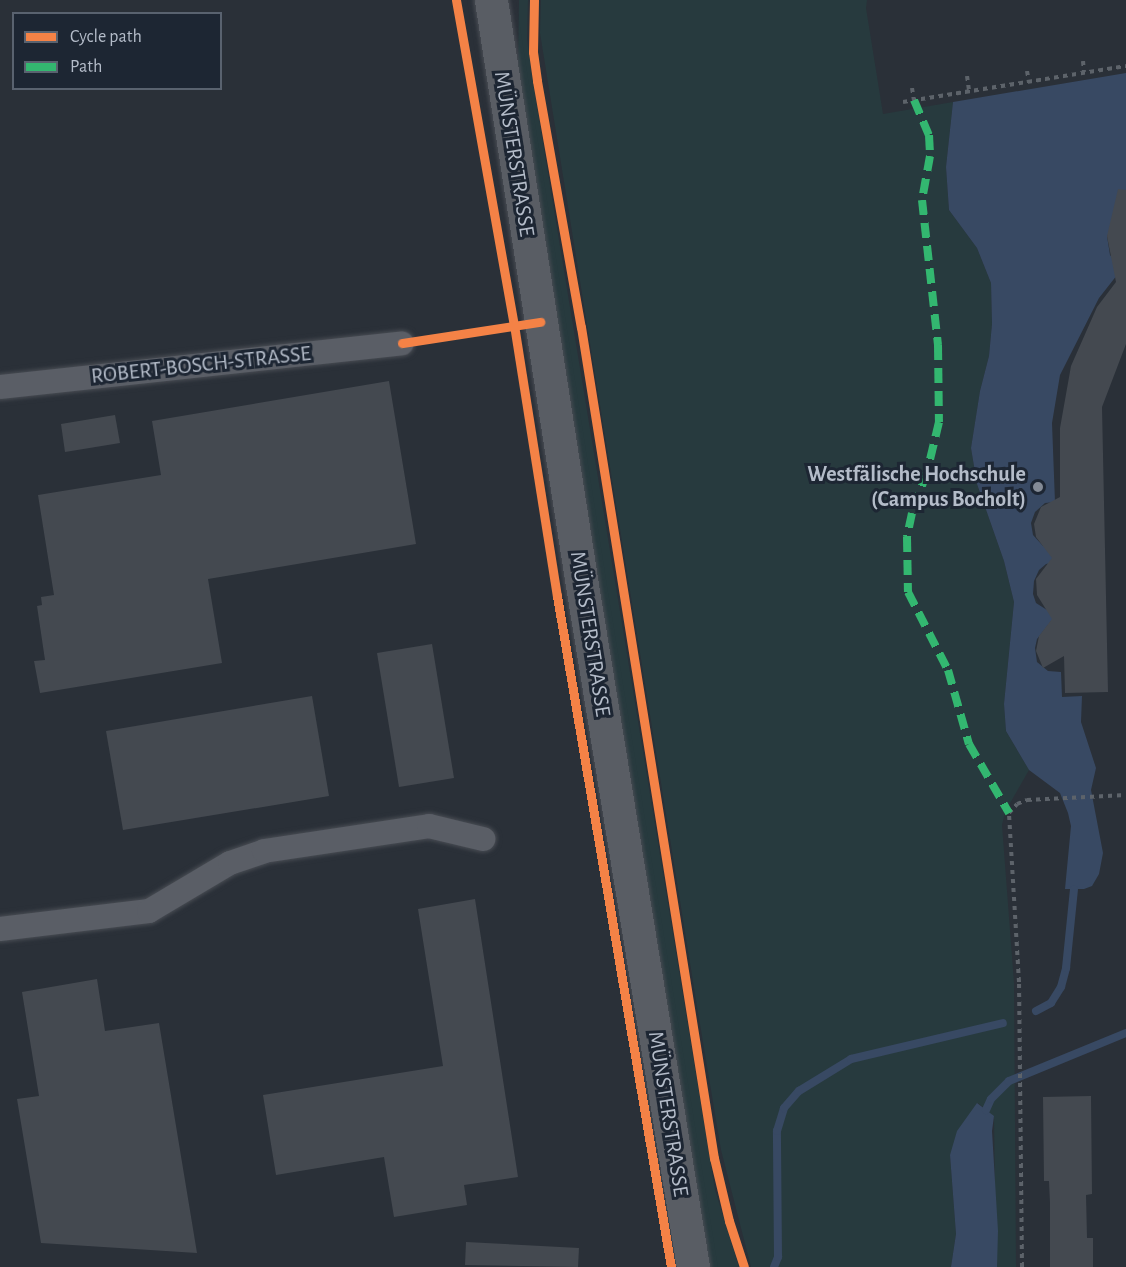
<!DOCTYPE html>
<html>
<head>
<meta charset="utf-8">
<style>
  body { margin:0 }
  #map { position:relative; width:1126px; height:1267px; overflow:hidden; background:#2a3038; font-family:"Alegreya Sans",sans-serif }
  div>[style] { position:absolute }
  .green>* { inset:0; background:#273a3e }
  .water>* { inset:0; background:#384963 }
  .stream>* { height:8px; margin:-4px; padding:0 4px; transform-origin:4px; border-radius:4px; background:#384963 }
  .building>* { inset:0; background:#444950 }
  .path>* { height:4px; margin-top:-2px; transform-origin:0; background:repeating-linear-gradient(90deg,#5d636a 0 4.5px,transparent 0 9px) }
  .roads { filter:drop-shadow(0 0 2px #484c53) drop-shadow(0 0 2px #484c53) }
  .minor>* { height:24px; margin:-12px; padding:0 12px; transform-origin:12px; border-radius:12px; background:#5a5e66 }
  .secondary>* { height:33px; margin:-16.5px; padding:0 16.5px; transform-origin:16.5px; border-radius:16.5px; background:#595d64 }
  .quiet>* { height:8px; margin-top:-4px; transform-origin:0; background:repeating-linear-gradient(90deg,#33b770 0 15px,transparent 0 23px) }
  .cycleway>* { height:9px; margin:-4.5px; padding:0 4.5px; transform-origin:4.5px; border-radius:4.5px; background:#f48246 }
  .dots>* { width:16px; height:16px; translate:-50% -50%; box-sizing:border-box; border:3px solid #1d2633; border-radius:50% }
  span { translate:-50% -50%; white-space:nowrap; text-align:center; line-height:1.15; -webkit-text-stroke:6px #1d2633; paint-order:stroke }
  .street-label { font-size:22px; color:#b4bcc9 }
  .poi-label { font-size:22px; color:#b4bcc9; font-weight:700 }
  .right { translate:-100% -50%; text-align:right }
  .legend { position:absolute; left:12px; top:12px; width:210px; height:78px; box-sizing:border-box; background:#1d2633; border:2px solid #59626f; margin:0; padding:8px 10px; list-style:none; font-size:18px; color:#b4bcc9 }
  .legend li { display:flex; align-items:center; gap:12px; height:30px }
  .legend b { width:30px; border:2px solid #59626f }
</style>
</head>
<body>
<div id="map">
  <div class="green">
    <div style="clip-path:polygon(519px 0,528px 0,527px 40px,533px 82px,715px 1190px,739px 1267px,709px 1267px,603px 625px,518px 76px)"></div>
    <div style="clip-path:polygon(541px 0,867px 0,866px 8px,883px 114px,953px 102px,946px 167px,949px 210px,977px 248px,991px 283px,992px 324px,989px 356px,980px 391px,971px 448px,977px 484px,1004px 561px,1014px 602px,1004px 704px,1006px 731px,1029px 770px,1005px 812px,1002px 825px,1014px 983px,1016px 1267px,996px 1267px,994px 1117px,978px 1103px,950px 1155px,956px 1234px,951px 1267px,751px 1267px,721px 1150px,697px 1006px,540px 33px)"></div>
  </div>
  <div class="water">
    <div style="clip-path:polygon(1126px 73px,1126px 208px,1107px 236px,1110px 255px,1121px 270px,1099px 298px,1060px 375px,1052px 423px,1055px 502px,1045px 503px,1035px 512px,1031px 523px,1033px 535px,1043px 546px,1057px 547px,1057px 562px,1046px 564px,1039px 570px,1034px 581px,1033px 594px,1036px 603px,1047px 610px,1059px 611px,1037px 639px,1035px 648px,1037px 662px,1048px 671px,1061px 672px,1062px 697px,1082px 696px,1081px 722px,1096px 768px,1091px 790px,1103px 853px,1099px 874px,1092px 886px,1084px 889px,1065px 889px,1071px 826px,1068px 813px,1060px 793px,1029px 770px,1006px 731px,1004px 704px,1014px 602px,1004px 561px,977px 484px,971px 448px,980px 391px,989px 356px,992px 324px,991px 283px,977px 248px,949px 210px,946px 167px,953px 102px)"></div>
    <div style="clip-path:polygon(977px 1103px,994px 1116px,992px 1131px,998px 1231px,997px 1267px,951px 1267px,956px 1234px,950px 1155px,957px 1131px)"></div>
  </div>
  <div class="stream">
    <div style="left:1036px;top:1011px;width:17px;rotate:-28deg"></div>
    <div style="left:1051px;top:1003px;width:19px;rotate:-58deg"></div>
    <div style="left:1061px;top:987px;width:20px;rotate:-75deg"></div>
    <div style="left:1066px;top:968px;width:79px;rotate:-84.2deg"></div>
    <div style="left:986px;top:1110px;width:12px;rotate:-66deg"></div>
    <div style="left:991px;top:1099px;width:25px;rotate:-45deg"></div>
    <div style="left:1009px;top:1081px;width:126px;rotate:-22.3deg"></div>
    <div style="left:774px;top:1267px;width:11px;rotate:-68deg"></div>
    <div style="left:778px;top:1257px;width:126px;rotate:-90.5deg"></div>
    <div style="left:777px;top:1131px;width:24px;rotate:-73deg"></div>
    <div style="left:784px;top:1108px;width:23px;rotate:-49deg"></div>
    <div style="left:799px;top:1091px;width:61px;rotate:-31.6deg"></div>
    <div style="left:851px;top:1059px;width:156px;rotate:-13.3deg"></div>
  </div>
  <div class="building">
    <div style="clip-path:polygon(1118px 189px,1126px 190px,1126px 344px,1102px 407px,1108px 692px,1065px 693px,1064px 656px,1043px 668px,1036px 651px,1039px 636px,1052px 619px,1037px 595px,1036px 579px,1052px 558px,1036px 537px,1034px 524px,1041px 507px,1060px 497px,1060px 428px,1071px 366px,1097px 307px,1116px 282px,1107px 236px)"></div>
    <div style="clip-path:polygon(389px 381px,416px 544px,208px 579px,222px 663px,40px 693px,34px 661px,45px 660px,37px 606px,42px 605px,41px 597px,54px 595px,38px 495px,161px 475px,152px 421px)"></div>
    <div style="clip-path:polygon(115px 415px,120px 443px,65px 452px,61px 424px)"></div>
    <div style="clip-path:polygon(432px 644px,454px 778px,399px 787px,377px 653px)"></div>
    <div style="clip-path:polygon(312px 696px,329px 796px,123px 830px,106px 731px)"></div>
    <div style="clip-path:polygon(475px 899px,518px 1177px,464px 1185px,467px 1205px,394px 1217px,384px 1157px,276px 1175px,263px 1095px,443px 1066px,418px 909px)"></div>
    <div style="clip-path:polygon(97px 979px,105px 1031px,159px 1023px,197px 1253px,41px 1243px,17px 1099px,39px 1096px,22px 992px)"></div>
    <div style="clip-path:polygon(1091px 1096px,1092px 1194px,1086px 1195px,1087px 1238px,1093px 1238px,1093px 1267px,1050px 1267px,1050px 1203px,1049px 1181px,1044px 1181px,1043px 1097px)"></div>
    <div style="clip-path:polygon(466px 1242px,579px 1248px,578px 1267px,465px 1265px)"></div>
  </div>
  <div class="path">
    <div style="left:1083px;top:61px;width:11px;rotate:85deg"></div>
    <div style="left:1027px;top:71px;width:11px;rotate:80deg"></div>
    <div style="left:967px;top:76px;width:15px;rotate:82deg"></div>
    <div style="left:912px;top:88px;width:12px;rotate:81deg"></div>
    <div style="left:903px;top:102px;width:226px;rotate:-9.2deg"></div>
    <div style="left:1022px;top:1267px;width:285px;rotate:-90.6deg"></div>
    <div style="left:1019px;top:982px;width:169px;rotate:-93.4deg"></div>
    <div style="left:1009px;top:813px;width:12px;rotate:-48deg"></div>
    <div style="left:1017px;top:804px;width:11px;rotate:-22deg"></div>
    <div style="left:1027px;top:800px;width:99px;rotate:-2.9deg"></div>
  </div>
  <div class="roads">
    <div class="minor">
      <div style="left:0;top:387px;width:404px;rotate:-6.2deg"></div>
      <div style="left:0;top:929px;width:150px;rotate:-6.9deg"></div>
      <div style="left:149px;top:911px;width:94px;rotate:-30.7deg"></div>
      <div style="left:230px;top:863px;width:36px;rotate:-19deg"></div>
      <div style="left:264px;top:851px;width:167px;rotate:-8.6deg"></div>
      <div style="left:429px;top:826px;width:56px;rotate:13.5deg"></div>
    </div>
    <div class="secondary">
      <div style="left:491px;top:0;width:586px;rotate:81.16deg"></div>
      <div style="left:581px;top:579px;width:697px;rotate:80.75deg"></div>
    </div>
  </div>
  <div class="quiet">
    <div style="left:914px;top:100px;width:38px;rotate:67deg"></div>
    <div style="left:929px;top:135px;width:21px;rotate:87deg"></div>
    <div style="left:930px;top:156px;width:45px;rotate:100.3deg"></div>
    <div style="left:922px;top:200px;width:146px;rotate:83.7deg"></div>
    <div style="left:938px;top:345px;width:77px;rotate:89.3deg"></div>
    <div style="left:939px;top:422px;width:51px;rotate:103.5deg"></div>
    <div style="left:927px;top:472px;width:44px;rotate:110.1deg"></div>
    <div style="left:912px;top:513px;width:25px;rotate:102deg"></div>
    <div style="left:907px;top:537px;width:55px;rotate:89deg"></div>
    <div style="left:908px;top:592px;width:88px;rotate:62.9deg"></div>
    <div style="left:948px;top:670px;width:77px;rotate:74.2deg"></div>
    <div style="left:969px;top:744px;width:80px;rotate:59.9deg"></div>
  </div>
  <div class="cycleway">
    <div style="left:456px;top:0;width:330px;rotate:79.9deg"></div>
    <div style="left:514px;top:325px;width:274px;rotate:81deg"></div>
    <div style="left:557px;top:596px;width:681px;rotate:80.36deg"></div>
    <div style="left:534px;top:0;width:52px;rotate:91.1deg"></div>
    <div style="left:533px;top:52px;width:29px;rotate:82deg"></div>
    <div style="left:537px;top:81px;width:250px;rotate:79.9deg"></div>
    <div style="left:581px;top:327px;width:842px;rotate:80.91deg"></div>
    <div style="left:714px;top:1158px;width:65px;rotate:76.6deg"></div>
    <div style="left:729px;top:1221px;width:48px;rotate:71.9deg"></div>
    <div style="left:402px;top:343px;width:140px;rotate:-8.7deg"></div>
  </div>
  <div class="dots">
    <div style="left:1038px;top:487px;background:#848b96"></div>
  </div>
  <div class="street-label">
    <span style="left:514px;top:154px;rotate:81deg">MÜNSTERSTRASSE</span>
    <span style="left:201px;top:365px;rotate:-6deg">ROBERT-BOSCH-STRASSE</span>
    <span style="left:590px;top:634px;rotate:81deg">MÜNSTERSTRASSE</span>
    <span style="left:668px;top:1114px;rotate:81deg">MÜNSTERSTRASSE</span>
  </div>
  <div class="poi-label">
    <span class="right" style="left:1026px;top:487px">Westfälische Hochschule<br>(Campus Bocholt)</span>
  </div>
  <ul class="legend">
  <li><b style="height:8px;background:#f48246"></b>Cycle path</li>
  <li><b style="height:8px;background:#33b770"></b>Path</li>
  </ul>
</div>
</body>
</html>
